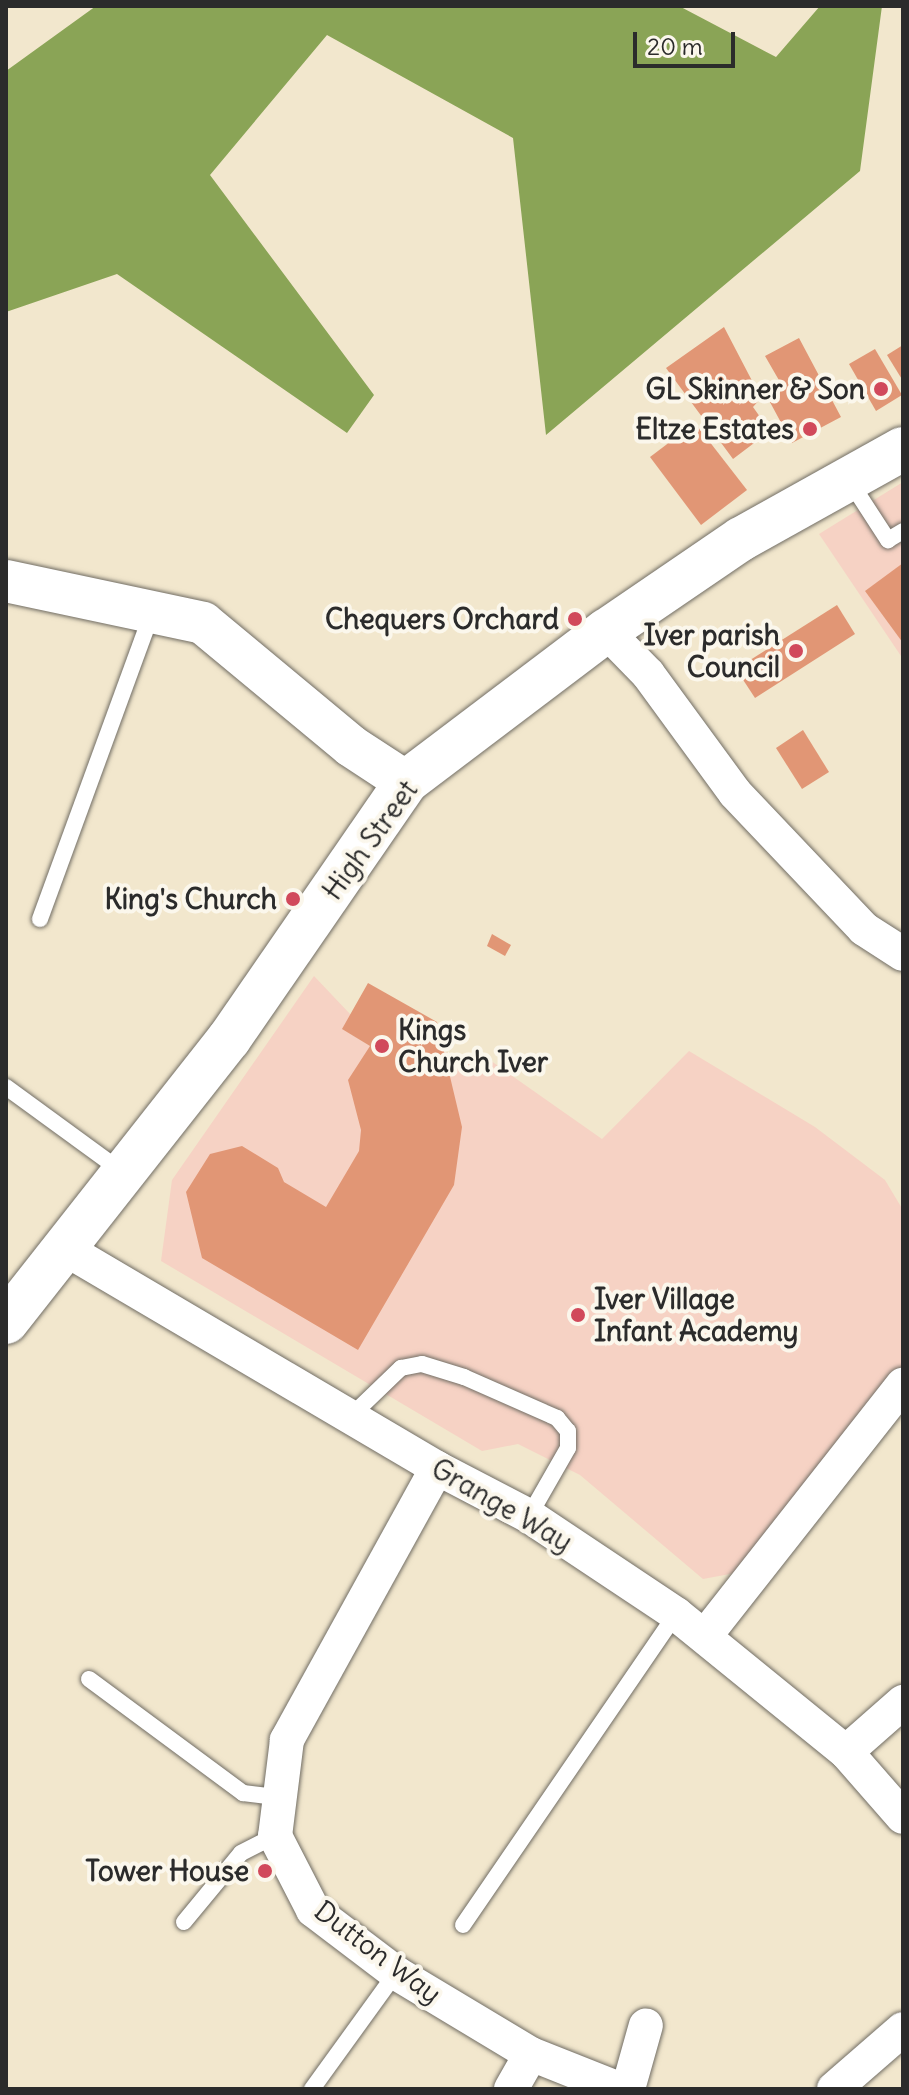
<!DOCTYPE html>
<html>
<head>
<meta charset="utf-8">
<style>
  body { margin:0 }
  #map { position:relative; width:909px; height:2095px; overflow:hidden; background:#f2e7cd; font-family:Delius,sans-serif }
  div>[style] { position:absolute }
  .built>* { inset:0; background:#f6d2c4 }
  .forest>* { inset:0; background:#8aa456 }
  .building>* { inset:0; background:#e19675 }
  .roads { filter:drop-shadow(0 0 2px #716d64) drop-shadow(0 0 2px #716d64) }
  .service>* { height:16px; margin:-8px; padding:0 8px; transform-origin:8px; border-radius:8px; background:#fff }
  .minor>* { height:34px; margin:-17px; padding:0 17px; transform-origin:17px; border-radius:17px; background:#fff }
  .tertiary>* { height:42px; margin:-21px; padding:0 21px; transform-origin:21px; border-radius:21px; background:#fff }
  .secondary>* { height:44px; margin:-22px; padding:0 22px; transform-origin:22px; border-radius:22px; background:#fff }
  .dots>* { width:22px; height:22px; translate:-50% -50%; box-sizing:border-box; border:4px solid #fbf7ec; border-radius:50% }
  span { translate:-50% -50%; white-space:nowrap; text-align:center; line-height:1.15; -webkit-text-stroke:8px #fbf7ec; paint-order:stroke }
  .poi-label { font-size:28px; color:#2b2b2b; font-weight:700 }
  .right { translate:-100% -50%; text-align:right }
  .left { translate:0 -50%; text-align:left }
  .street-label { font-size:28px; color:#2b2b2b }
  .frame { position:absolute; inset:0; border:8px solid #2b2b2b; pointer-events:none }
  .scale { position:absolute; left:633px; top:32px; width:102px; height:36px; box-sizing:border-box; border:4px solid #2b2b2b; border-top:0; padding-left:10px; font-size:24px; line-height:28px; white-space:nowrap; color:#2b2b2b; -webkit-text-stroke:6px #fbf7ec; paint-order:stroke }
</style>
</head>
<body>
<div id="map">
  <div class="built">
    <div style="clip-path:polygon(903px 482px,903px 659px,819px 534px)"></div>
    <div style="clip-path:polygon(314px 976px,351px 1015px,343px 1029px,370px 1046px,484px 1056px,602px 1139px,689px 1051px,815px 1127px,885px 1180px,903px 1210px,903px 1369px,746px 1571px,703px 1579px,580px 1475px,518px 1444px,482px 1451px,161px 1261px,172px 1180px)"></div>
  </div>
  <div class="forest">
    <div style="clip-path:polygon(96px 6px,679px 6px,776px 57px,820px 6px,882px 6px,860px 171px,546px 435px,513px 138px,327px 35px,210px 175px,374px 395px,347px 433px,117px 274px,6px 312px,6px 71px)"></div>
  </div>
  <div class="building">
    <div style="clip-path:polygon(724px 327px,761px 398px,753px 407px,770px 431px,733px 459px,666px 368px)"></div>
    <div style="clip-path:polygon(799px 338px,841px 417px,792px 443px,764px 391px,780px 382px,765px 356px)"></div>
    <div style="clip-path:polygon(903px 345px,903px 381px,887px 355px)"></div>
    <div style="clip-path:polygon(875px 349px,902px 395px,876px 411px,849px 364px)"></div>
    <div style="clip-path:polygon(695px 423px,747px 490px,701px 525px,650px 457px)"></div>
    <div style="clip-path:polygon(903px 563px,903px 643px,865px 591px)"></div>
    <div style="clip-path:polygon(837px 605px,855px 634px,755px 698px,736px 669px)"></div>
    <div style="clip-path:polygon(803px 730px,829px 772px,802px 789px,776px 748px)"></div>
    <div style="clip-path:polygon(492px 934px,511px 945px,505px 956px,487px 946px)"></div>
    <div style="clip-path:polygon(368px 983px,437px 1022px,462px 1127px,454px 1185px,358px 1350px,202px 1258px,186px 1192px,210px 1154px,242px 1146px,278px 1168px,284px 1182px,326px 1207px,359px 1151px,361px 1130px,348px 1080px,370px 1046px,342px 1029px)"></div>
  </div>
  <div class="roads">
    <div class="service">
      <div style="left:849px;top:480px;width:72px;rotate:57deg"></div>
      <div style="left:888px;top:540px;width:17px;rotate:-31deg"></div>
      <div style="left:40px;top:919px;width:326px;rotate:-69.9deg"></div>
      <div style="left:6px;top:1087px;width:142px;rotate:36.1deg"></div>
      <div style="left:350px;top:1417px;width:71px;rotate:-43.9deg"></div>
      <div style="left:401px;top:1368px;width:21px;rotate:-11deg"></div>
      <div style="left:422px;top:1364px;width:44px;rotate:17.2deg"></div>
      <div style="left:464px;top:1377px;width:102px;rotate:23.8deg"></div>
      <div style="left:557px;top:1418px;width:17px;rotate:50deg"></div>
      <div style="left:568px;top:1431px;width:17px;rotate:90deg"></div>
      <div style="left:568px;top:1448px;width:78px;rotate:119.8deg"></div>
      <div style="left:89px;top:1679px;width:192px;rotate:36.5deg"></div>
      <div style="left:243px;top:1793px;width:35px;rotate:7deg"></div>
      <div style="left:184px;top:1922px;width:89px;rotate:-50.4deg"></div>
      <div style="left:241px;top:1853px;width:38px;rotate:-27deg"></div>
      <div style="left:463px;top:1925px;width:377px;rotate:-55.6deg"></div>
      <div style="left:312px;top:2089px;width:143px;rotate:-54.1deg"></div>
    </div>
    <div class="minor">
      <div style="left:606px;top:631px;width:60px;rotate:45.7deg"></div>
      <div style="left:648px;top:674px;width:147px;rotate:53.8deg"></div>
      <div style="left:735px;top:793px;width:187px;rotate:46.5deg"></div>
      <div style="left:864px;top:929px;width:46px;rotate:32.7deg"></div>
      <div style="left:62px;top:1247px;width:435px;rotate:30.5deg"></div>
      <div style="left:437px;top:1468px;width:104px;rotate:27.6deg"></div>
      <div style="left:529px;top:1516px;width:177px;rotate:33.7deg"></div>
      <div style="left:676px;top:1614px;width:219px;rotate:39.1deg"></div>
      <div style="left:846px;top:1752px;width:86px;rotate:48.8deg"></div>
      <div style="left:437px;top:1468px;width:311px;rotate:118.9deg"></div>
      <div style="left:287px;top:1740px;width:97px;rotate:97.1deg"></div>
      <div style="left:275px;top:1836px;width:83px;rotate:62.8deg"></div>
      <div style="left:313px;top:1910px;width:104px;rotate:37.2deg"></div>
      <div style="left:396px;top:1973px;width:157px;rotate:31deg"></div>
      <div style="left:531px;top:2054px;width:95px;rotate:21.7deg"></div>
      <div style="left:705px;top:1636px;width:320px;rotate:-51.8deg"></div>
      <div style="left:846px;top:1752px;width:76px;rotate:-41.3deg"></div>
      <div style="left:511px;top:2089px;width:40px;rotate:-60.3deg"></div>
      <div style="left:628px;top:2089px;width:66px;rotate:-74.3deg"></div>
      <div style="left:834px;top:2089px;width:91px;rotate:-41deg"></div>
    </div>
    <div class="tertiary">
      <div style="left:6px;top:581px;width:201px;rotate:12deg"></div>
      <div style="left:203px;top:623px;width:192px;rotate:39.7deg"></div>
      <div style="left:351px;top:746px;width:66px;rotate:33.2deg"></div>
    </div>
    <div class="secondary">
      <div style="left:6px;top:1322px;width:360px;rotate:-51.8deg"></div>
      <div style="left:229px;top:1039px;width:312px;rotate:-55.4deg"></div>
      <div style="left:406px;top:782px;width:251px;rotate:-37.1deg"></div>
      <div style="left:606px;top:631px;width:163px;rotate:-34.3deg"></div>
      <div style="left:741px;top:539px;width:185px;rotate:-29.1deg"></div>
    </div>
  </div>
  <div class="dots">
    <div style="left:881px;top:389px;background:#d1495b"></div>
    <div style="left:810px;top:429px;background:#d1495b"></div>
    <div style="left:575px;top:619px;background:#d1495b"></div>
    <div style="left:796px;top:651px;background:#d1495b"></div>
    <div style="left:293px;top:899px;background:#d1495b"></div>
    <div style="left:382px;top:1046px;background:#d1495b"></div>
    <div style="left:578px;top:1315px;background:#d1495b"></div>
    <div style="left:265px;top:1871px;background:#d1495b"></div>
  </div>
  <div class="poi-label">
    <span class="right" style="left:865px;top:389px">GL Skinner &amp; Son</span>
    <span class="right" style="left:794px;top:429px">Eltze Estates</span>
    <span class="right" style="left:559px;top:619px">Chequers Orchard</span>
    <span class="right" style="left:780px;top:651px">Iver parish<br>Council</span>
    <span class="right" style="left:277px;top:899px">King's Church</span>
    <span class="left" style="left:398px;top:1046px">Kings<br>Church Iver</span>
    <span class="left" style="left:594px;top:1315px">Iver Village<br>Infant Academy</span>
    <span class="right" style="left:249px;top:1871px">Tower House</span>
  </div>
  <div class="street-label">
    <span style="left:370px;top:840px;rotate:-54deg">High Street</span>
    <span style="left:502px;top:1505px;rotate:30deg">Grange Way</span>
    <span style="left:378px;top:1952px;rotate:37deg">Dutton Way</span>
  </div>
  <div class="frame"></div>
  <div class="scale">20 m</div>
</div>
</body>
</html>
